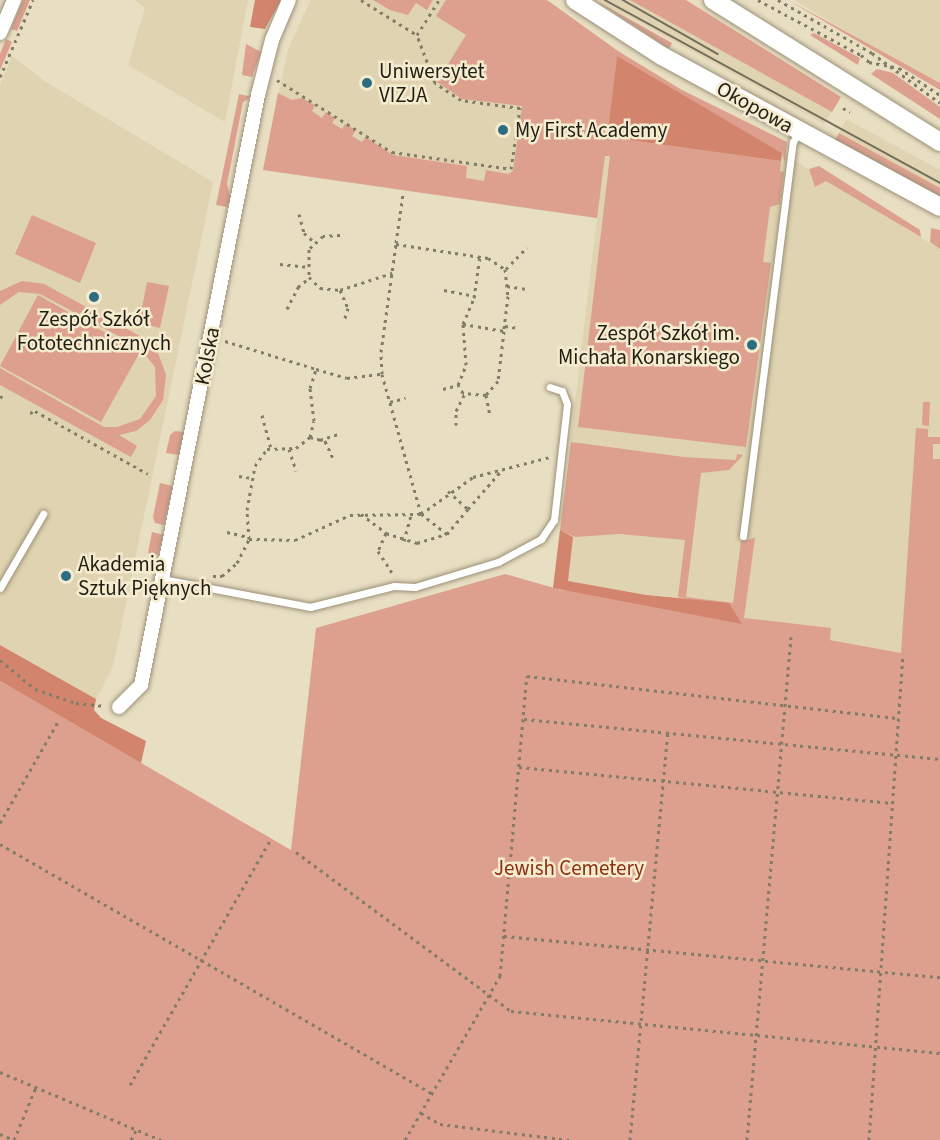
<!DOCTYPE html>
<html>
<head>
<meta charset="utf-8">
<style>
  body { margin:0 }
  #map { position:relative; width:940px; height:1140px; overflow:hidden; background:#e8dec2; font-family:"Source Sans 3",sans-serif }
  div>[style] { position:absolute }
  .built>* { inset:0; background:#dfd3b1 }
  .green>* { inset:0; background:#dda08e }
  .forest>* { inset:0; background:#d3846d }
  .path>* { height:3px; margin-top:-1.5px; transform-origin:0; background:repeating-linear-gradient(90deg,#827c69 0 3px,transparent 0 7.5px) }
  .roads { filter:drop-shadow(0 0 2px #9b9178) drop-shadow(0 0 2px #9b9178) }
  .lane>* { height:7px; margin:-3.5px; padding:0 3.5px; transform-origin:3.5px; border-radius:3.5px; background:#fff }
  .street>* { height:14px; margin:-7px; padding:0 7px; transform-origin:7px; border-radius:7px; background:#fff }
  .secondary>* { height:18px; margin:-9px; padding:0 9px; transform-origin:9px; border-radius:9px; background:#fff }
  .tram>* { height:1.5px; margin:-0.75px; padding:0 0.75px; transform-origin:0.75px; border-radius:0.75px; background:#736d5b }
  .dots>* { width:16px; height:16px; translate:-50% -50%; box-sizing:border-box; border:3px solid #f5ebcf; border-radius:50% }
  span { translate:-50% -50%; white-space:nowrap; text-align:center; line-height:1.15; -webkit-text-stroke:5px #f5ebcf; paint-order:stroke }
  .poi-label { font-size:21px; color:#201d13 }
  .left { translate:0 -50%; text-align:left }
  .right { translate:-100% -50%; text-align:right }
  .street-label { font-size:21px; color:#201d13 }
  .park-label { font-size:21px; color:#8e3010 }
</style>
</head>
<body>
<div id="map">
  <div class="built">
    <div style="clip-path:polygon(134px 0,248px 0,225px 122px,128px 65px,145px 8px)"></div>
    <div style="clip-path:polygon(311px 0,530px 0,940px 249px,940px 459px,915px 457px,901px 653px,553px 588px,597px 218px,263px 170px,288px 49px)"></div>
    <div style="clip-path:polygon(599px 0,630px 0,832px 112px,824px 124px)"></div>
    <div style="clip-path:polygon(794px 0,940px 0,940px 83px,872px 47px)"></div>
    <div style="clip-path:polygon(12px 56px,46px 82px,213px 182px,113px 666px,96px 699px,0 645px,0 85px)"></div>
    <div style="clip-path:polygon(846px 119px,940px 170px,940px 188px,839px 133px)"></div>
  </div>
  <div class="green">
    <div style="clip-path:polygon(23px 0,30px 0,17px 31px,11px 29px)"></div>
    <div style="clip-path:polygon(373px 0,433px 0,427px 10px,416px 3px,408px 15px,390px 10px)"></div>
    <div style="clip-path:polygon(446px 0,547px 0,618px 51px,682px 90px,787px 142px,785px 163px,782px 153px,617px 57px,607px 137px,781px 161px,780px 171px,784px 172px,780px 204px,770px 207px,763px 262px,771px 263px,746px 447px,578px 427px,610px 156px,605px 156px,597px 218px,263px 170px,278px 93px,292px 100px,302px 98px,315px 105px,312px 111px,322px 118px,326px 112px,335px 118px,332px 123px,342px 129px,345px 124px,356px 130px,352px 136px,362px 142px,366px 137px,393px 155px,467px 166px,466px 178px,484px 181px,486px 170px,508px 174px,513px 171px,522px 106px,462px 99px,437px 82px,466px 35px,436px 16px)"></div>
    <div style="clip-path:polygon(595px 0,672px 43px,669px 49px)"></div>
    <div style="clip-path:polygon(630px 0,686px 0,841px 97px,832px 112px)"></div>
    <div style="clip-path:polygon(788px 0,940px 83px,940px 90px,871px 49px)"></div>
    <div style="clip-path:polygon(814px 33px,860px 58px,858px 65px,810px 35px)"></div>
    <div style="clip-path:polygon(6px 39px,12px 42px,0 70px,0 54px)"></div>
    <div style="clip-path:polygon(246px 44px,261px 52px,252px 77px,242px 75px)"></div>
    <div style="clip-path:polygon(877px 69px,893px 73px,940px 107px,940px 119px,871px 74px)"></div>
    <div style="clip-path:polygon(239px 94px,252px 97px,243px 102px,227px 184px,231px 199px,227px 207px,216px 205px)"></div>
    <div style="clip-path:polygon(839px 133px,940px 188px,940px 197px,835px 140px)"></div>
    <div style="clip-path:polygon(819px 166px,920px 230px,921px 237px,826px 181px,815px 187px,809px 169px)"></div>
    <div style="clip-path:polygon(32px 215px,96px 243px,80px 283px,15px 254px)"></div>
    <div style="clip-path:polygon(931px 228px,940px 230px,940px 249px,930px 242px)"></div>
    <div style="clip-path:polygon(22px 281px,44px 284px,140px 336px,158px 353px,166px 375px,163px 400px,150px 420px,136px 431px,119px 435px,137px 446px,131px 457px,0 385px,0 368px,104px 427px,117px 427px,140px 419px,156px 396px,155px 367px,139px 347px,40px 294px,19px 292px,0 305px,0 291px)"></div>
    <div style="clip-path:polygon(147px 282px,169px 286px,160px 328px,139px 323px)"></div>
    <div style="clip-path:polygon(38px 295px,140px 352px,101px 422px,0 366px)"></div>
    <div style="clip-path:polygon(923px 402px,930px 402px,929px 426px,922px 425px)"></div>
    <div style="clip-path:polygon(916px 428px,928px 429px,928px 437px,940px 437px,940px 444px,933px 444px,933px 459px,940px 459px,940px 1140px,0 1140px,0 681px,291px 850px,316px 628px,505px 574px,561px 590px,688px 599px,678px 597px,685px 540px,620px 534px,575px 537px,560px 530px,571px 442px,684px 457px,736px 460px,737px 454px,743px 455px,729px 470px,701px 473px,686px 597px,733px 603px,741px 541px,755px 538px,744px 618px,831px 628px,830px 640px,901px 653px)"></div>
    <div style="clip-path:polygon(175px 431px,184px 432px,179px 455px,166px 453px,170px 435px)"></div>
    <div style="clip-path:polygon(160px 483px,173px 486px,164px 525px,155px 523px,153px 517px)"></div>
    <div style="clip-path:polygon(152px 532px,164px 535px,158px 555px,148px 553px)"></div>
  </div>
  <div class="forest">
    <div style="clip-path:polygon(255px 0,281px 0,265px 29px,250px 27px)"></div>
    <div style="clip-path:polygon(617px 56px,782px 153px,781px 161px,607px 137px)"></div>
    <div style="clip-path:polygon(560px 530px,573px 537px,568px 581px,646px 595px,729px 603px,742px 624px,553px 588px)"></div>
    <div style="clip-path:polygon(0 645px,96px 699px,94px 710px,101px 718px,146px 741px,141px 763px,0 681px)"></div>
  </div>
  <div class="path">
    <div style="left:361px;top:0;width:66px;rotate:32deg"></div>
    <div style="left:417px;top:35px;width:41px;rotate:-57.8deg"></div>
    <div style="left:758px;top:0;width:117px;rotate:28.1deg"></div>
    <div style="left:861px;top:55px;width:11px;rotate:41deg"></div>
    <div style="left:869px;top:62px;width:31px;rotate:11deg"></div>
    <div style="left:899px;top:68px;width:49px;rotate:33.4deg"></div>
    <div style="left:778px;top:0;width:108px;rotate:29.4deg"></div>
    <div style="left:872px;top:53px;width:84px;rotate:36.3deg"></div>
    <div style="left:0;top:77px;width:84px;rotate:-66.8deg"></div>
    <div style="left:277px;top:80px;width:136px;rotate:32.1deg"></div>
    <div style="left:392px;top:152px;width:120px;rotate:8.1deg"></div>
    <div style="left:511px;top:169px;width:62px;rotate:-81.6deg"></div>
    <div style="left:520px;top:108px;width:60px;rotate:-172.3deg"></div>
    <div style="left:461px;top:100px;width:31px;rotate:-147deg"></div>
    <div style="left:435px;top:83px;width:51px;rotate:-110.6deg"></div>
    <div style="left:843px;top:108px;width:8px;rotate:30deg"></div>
    <div style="left:299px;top:214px;width:20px;rotate:75deg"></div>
    <div style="left:304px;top:233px;width:13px;rotate:42deg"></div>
    <div style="left:340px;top:235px;width:17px;rotate:177deg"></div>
    <div style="left:323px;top:236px;width:19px;rotate:137deg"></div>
    <div style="left:309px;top:249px;width:28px;rotate:90deg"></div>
    <div style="left:309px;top:277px;width:16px;rotate:45deg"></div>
    <div style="left:320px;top:288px;width:20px;rotate:6deg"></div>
    <div style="left:340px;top:290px;width:55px;rotate:-18.1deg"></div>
    <div style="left:396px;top:243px;width:49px;rotate:-81.9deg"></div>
    <div style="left:280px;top:264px;width:27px;rotate:6deg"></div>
    <div style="left:506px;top:269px;width:30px;rotate:-46deg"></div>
    <div style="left:507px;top:286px;width:18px;rotate:9deg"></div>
    <div style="left:340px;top:290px;width:20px;rotate:66deg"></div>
    <div style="left:348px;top:308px;width:14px;rotate:107deg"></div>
    <div style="left:444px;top:290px;width:32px;rotate:11deg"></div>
    <div style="left:287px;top:309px;width:25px;rotate:-63deg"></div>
    <div style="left:298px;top:287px;width:14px;rotate:-39deg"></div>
    <div style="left:463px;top:324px;width:28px;rotate:-67deg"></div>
    <div style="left:474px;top:298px;width:42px;rotate:-81.9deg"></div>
    <div style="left:505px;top:326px;width:14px;rotate:8deg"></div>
    <div style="left:225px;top:341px;width:95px;rotate:17.1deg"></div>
    <div style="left:443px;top:389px;width:16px;rotate:-15deg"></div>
    <div style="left:486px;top:395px;width:20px;rotate:79deg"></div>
    <div style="left:0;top:396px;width:4px;rotate:34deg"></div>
    <div style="left:390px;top:402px;width:16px;rotate:-15deg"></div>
    <div style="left:30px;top:413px;width:5px;rotate:-22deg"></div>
    <div style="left:35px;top:411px;width:129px;rotate:29.1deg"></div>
    <div style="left:262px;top:415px;width:34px;rotate:75deg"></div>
    <div style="left:456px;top:425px;width:14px;rotate:-90deg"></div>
    <div style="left:456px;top:411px;width:20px;rotate:-63deg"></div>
    <div style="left:310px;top:437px;width:16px;rotate:15deg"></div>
    <div style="left:325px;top:441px;width:21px;rotate:65deg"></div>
    <div style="left:320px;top:440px;width:19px;rotate:-18deg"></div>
    <div style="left:289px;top:449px;width:23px;rotate:72deg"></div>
    <div style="left:239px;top:476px;width:12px;rotate:9deg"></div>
    <div style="left:448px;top:491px;width:27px;rotate:42deg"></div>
    <div style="left:468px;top:509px;width:50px;rotate:-49deg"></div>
    <div style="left:468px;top:509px;width:33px;rotate:130deg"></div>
    <div style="left:447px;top:534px;width:33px;rotate:-142deg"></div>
    <div style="left:421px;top:514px;width:145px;rotate:-105.6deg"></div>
    <div style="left:382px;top:374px;width:22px;rotate:-93deg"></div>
    <div style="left:381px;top:352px;width:109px;rotate:-82.1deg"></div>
    <div style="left:396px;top:244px;width:93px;rotate:8.7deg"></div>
    <div style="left:488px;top:258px;width:20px;rotate:33deg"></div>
    <div style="left:505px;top:269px;width:27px;rotate:84deg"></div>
    <div style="left:508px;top:296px;width:35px;rotate:97deg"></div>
    <div style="left:504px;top:331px;width:50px;rotate:96.8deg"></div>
    <div style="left:498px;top:381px;width:18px;rotate:131deg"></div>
    <div style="left:486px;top:395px;width:23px;rotate:-175deg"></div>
    <div style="left:463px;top:393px;width:9px;rotate:-122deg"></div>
    <div style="left:458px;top:385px;width:22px;rotate:-68deg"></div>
    <div style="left:466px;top:365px;width:41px;rotate:-94.2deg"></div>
    <div style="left:463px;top:324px;width:42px;rotate:9.7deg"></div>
    <div style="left:361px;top:514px;width:31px;rotate:37deg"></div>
    <div style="left:386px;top:533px;width:20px;rotate:114deg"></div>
    <div style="left:378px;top:551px;width:30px;rotate:57deg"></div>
    <div style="left:227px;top:532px;width:23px;rotate:13deg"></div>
    <div style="left:386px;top:533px;width:33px;rotate:18deg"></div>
    <div style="left:417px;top:543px;width:31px;rotate:-17deg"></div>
    <div style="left:249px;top:539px;width:29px;rotate:-94deg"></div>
    <div style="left:247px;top:510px;width:45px;rotate:-79.7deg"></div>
    <div style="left:255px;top:466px;width:21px;rotate:-55deg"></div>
    <div style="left:267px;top:449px;width:29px;rotate:-2deg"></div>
    <div style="left:296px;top:448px;width:18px;rotate:-38deg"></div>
    <div style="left:310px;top:437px;width:16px;rotate:-76deg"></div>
    <div style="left:314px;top:421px;width:33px;rotate:-97deg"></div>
    <div style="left:310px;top:388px;width:20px;rotate:-72deg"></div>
    <div style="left:316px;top:369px;width:32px;rotate:16deg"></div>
    <div style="left:347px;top:378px;width:35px;rotate:-7deg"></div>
    <div style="left:404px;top:541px;width:27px;rotate:-75deg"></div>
    <div style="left:213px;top:576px;width:9px"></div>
    <div style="left:222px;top:576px;width:20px;rotate:-41deg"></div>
    <div style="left:237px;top:563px;width:27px;rotate:-63deg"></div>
    <div style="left:249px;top:539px;width:46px;rotate:1.2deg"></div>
    <div style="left:295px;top:540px;width:60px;rotate:-24.4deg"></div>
    <div style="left:350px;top:515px;width:71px;rotate:-0.8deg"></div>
    <div style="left:421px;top:514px;width:64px;rotate:-35.4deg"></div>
    <div style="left:473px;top:477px;width:80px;rotate:-14.6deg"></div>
    <div style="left:0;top:660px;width:45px;rotate:39.6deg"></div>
    <div style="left:35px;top:689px;width:43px;rotate:18.9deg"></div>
    <div style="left:76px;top:703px;width:29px;rotate:6deg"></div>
    <div style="left:524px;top:719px;width:418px;rotate:5.5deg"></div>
    <div style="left:519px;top:767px;width:375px;rotate:5.5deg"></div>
    <div style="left:0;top:823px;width:119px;rotate:-60.2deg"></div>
    <div style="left:0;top:844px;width:499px;rotate:30deg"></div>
    <div style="left:296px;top:852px;width:267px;rotate:36.5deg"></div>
    <div style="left:511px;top:1011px;width:431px;rotate:5.6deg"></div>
    <div style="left:504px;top:936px;width:438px;rotate:5.4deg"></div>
    <div style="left:0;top:1072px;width:175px;rotate:22.9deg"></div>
    <div style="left:130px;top:1085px;width:281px;rotate:-60.2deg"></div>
    <div style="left:421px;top:1113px;width:22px;rotate:30deg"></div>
    <div style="left:440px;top:1124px;width:130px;rotate:7.1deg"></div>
    <div style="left:0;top:1134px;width:15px;rotate:23deg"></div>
    <div style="left:14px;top:1140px;width:57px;rotate:-67.5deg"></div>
    <div style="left:131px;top:1140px;width:11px;rotate:-63deg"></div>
    <div style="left:405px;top:1140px;width:190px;rotate:-59.9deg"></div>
    <div style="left:500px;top:976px;width:301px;rotate:-84.9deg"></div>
    <div style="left:527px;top:676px;width:372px;rotate:6.5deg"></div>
    <div style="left:630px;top:1140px;width:408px;rotate:-84.7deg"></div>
    <div style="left:747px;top:1140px;width:505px;rotate:-85deg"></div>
    <div style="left:869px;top:1140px;width:486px;rotate:-86deg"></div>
  </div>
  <div class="roads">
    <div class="lane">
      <div style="left:743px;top:536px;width:397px;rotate:-82.8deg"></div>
      <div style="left:793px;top:142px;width:13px;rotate:-61deg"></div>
      <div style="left:162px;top:579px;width:151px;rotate:10.7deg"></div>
      <div style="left:310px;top:607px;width:87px;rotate:-14deg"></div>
      <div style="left:394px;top:586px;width:21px;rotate:3deg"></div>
      <div style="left:415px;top:587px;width:87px;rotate:-16.8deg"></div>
      <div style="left:498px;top:562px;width:49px;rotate:-28.1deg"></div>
      <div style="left:541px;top:539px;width:23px;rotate:-56deg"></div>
      <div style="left:554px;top:520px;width:117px;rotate:-83.6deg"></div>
      <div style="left:567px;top:404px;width:14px;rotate:-111deg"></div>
      <div style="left:562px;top:391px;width:13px;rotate:-162deg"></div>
      <div style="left:0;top:588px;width:86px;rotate:-59.8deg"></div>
    </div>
    <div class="street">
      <div style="left:0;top:33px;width:36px;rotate:-67deg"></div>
      <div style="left:119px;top:707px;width:31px;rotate:-45deg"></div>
      <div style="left:141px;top:685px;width:601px;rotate:-78.78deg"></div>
      <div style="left:258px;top:95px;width:57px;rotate:-75.7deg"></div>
      <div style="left:272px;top:40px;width:43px;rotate:-67deg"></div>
    </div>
    <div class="secondary">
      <div style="left:575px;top:0;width:103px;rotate:32.8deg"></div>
      <div style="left:662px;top:56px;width:316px;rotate:28.5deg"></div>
      <div style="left:713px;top:0;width:268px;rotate:32deg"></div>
    </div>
  </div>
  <div class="tram">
    <div style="left:605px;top:0;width:382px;rotate:28.6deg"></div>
    <div style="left:623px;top:0;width:109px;rotate:29.6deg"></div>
  </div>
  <div class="dots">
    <div style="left:367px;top:83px;background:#2d6d81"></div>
    <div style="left:503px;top:130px;background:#2d6d81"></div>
    <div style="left:94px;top:297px;background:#2d6d81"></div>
    <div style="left:752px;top:345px;background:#2d6d81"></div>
    <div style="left:66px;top:576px;background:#2d6d81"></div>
  </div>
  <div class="poi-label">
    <span class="left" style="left:379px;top:83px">Uniwersytet<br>VIZJA</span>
    <span class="left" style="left:515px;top:130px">My First Academy</span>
    <span style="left:94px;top:331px">Zespół Szkół<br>Fototechnicznych</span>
    <span class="right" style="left:740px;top:345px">Zespół Szkół im.<br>Michała Konarskiego</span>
    <span class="left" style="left:78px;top:576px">Akademia<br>Sztuk Pięknych</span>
  </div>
  <div class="street-label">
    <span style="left:755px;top:107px;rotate:29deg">Okopowa</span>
    <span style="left:207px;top:356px;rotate:-79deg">Kolska</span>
  </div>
  <div class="park-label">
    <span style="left:569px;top:868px">Jewish Cemetery</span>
  </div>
</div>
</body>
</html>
